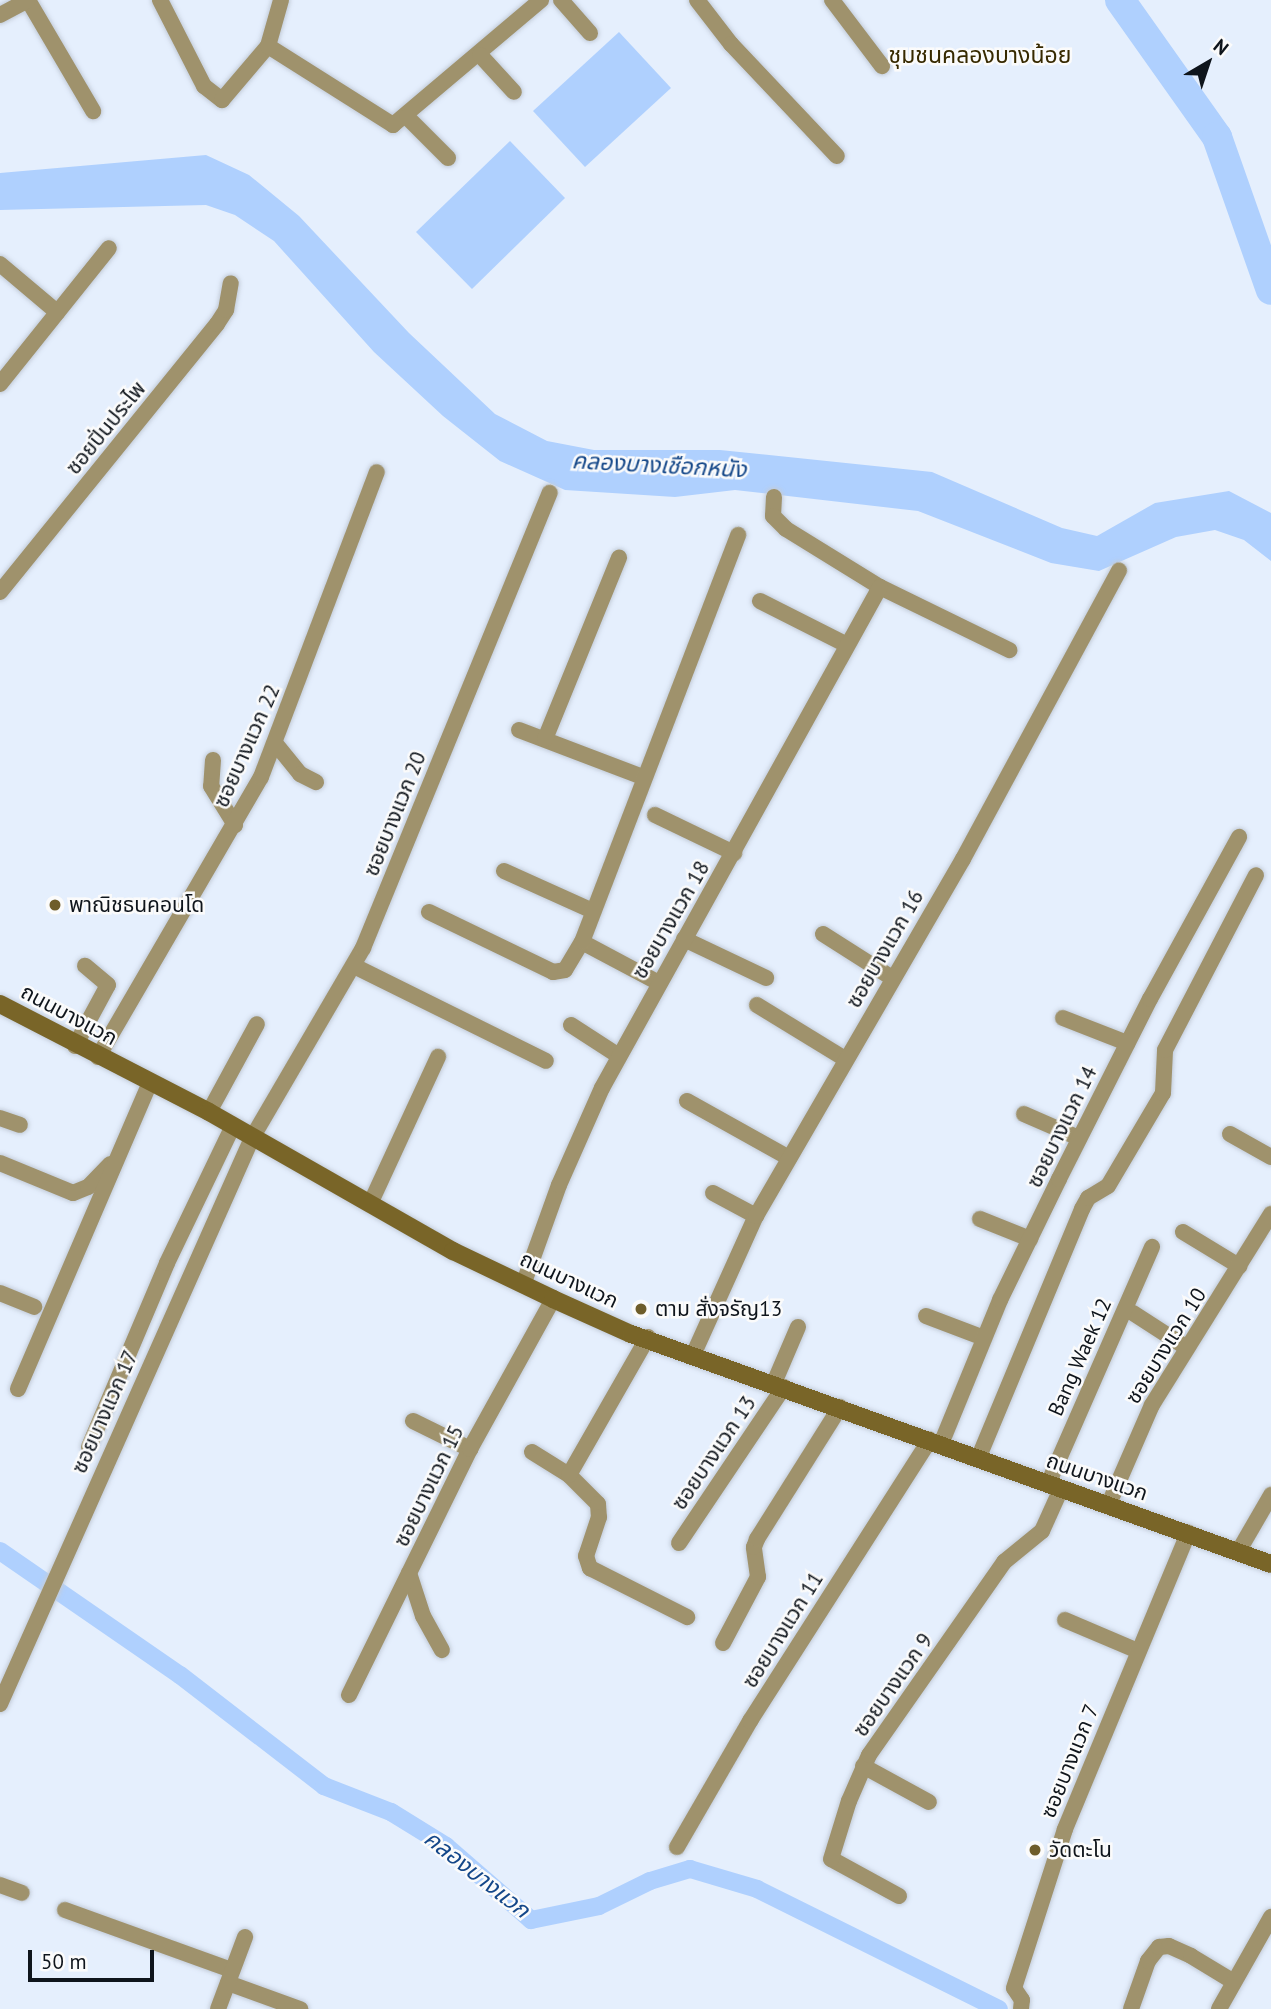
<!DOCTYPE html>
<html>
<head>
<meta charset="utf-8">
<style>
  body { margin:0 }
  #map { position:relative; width:1271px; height:2009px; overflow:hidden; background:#e5effd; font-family:"PT Sans","Noto Sans Thai",sans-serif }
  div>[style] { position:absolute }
  .water>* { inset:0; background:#afd0fe }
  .canal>* { height:18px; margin:-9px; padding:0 9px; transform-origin:9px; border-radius:9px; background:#afd0fe }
  .river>* { height:30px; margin:-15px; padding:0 15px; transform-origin:15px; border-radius:15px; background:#afd0fe }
  .roads { filter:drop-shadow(0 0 2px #c3ccd9) drop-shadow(0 0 2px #c3ccd9) }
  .minor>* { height:16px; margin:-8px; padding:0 8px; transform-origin:8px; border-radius:8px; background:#9f926c }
  .secondary>* { height:18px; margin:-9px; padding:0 9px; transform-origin:9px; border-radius:9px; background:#796528 }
  .dots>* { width:19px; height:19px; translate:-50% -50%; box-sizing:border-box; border:4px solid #fbfbfb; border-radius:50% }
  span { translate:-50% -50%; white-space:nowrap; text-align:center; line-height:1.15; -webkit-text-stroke:5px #fbfbfb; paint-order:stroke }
  .street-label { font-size:21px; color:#0f151c }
  .poi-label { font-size:21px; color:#0f151c }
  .left { translate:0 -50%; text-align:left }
  .neighbourhood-label { font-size:23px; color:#362900 }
  .water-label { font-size:23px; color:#144789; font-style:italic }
  .north { position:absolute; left:1173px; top:28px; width:70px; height:70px; -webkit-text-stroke:5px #fbfbfb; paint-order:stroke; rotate:39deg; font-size:19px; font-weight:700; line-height:28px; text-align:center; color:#0f151c }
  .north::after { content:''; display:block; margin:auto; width:24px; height:32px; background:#0f151c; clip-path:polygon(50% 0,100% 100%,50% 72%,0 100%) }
  .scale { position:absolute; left:28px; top:1950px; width:126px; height:32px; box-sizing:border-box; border:4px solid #0f151c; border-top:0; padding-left:9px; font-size:21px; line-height:24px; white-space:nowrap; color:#0f151c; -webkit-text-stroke:5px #fbfbfb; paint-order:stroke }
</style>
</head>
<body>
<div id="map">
  <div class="water">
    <div style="clip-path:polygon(619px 32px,671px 88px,585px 167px,533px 111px)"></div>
    <div style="clip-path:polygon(510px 141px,565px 198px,472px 289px,416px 232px)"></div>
    <div style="clip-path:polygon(206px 155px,249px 175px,299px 216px,409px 333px,495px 414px,547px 441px,594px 450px,720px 450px,932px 472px,1062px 528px,1097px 536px,1155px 503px,1229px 491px,1271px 513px,1271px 561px,1244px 540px,1215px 530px,1176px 537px,1099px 571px,1051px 563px,918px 511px,735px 490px,675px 497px,565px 490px,500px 461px,443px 416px,374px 352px,274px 241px,235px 215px,206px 205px,0 210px,0 173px)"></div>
  </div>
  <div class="canal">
    <div style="left:0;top:1551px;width:219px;rotate:34.6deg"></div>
    <div style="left:180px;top:1675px;width:182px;rotate:37.6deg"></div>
    <div style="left:324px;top:1786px;width:72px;rotate:21.2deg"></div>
    <div style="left:391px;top:1812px;width:65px;rotate:31.7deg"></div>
    <div style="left:446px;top:1846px;width:113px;rotate:41deg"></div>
    <div style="left:531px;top:1920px;width:69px;rotate:-11.6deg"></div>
    <div style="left:599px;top:1906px;width:57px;rotate:-26.1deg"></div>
    <div style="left:650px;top:1881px;width:42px;rotate:-16.7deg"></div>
    <div style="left:690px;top:1869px;width:70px;rotate:16.6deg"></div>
    <div style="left:757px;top:1889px;width:270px;rotate:26.4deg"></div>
  </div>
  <div class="river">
    <div style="left:1120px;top:0;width:168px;rotate:54.7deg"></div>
    <div style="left:1217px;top:137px;width:162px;rotate:70.6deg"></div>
  </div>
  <div class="roads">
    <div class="minor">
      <div style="left:28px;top:0;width:129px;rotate:59.6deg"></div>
      <div style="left:160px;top:0;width:97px;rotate:62.9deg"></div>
      <div style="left:204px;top:86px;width:23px;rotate:38deg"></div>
      <div style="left:222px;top:100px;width:71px;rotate:-49.6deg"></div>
      <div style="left:268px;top:46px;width:48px;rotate:-74.2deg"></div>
      <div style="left:561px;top:0;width:44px;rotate:48.7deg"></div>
      <div style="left:697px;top:0;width:56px;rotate:52.3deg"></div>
      <div style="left:731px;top:44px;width:154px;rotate:46.6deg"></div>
      <div style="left:832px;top:0;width:83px;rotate:52.9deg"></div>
      <div style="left:0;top:15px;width:32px;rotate:-28deg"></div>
      <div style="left:268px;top:46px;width:148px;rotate:32.3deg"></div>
      <div style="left:393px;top:125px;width:194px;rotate:-40.2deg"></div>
      <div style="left:480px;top:55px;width:50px;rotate:47.4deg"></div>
      <div style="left:407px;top:117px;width:58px;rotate:45deg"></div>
      <div style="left:0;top:264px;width:75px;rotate:40.1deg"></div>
      <div style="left:0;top:384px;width:174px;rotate:-51.3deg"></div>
      <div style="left:774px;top:497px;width:19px;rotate:93deg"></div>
      <div style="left:773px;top:516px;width:18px;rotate:45deg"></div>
      <div style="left:786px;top:529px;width:110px;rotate:31.7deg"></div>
      <div style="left:880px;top:587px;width:144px;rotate:26deg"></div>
      <div style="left:0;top:592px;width:345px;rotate:-51deg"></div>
      <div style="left:217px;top:324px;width:17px;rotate:-57deg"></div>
      <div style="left:226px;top:310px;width:27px;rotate:-80deg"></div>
      <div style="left:760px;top:601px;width:97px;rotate:26.8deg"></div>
      <div style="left:519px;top:730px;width:133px;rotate:20.8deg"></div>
      <div style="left:545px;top:739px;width:196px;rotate:-67.8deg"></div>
      <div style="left:275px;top:743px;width:40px;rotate:51deg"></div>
      <div style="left:300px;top:774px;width:18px;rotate:27deg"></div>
      <div style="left:213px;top:760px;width:26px;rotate:94deg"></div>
      <div style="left:211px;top:786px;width:46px;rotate:58.4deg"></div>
      <div style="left:655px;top:815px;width:88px;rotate:25.7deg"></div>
      <div style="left:504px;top:871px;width:98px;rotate:24.2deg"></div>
      <div style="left:429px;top:912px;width:138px;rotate:25.8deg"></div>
      <div style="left:553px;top:972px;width:12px;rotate:-9deg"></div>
      <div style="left:565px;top:970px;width:33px;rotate:-59deg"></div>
      <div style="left:823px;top:934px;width:82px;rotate:32.5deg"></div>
      <div style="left:684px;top:939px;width:91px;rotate:25.4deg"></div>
      <div style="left:354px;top:966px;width:214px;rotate:26.3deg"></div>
      <div style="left:659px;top:983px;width:87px;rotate:-152deg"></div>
      <div style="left:582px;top:942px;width:436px;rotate:-69deg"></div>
      <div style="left:757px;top:1005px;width:103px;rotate:31.5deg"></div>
      <div style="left:1063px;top:1018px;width:69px;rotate:21.3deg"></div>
      <div style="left:571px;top:1025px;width:57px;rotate:32.9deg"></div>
      <div style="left:75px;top:1046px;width:69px;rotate:-61.6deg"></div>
      <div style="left:108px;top:985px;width:30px;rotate:-140deg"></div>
      <div style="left:98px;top:1057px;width:324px;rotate:-59.8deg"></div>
      <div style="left:261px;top:777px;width:326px;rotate:-69.2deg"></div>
      <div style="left:687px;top:1101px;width:117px;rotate:29.2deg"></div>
      <div style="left:209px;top:1112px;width:100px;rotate:-61.4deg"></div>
      <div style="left:1024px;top:1114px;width:60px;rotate:23.6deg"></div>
      <div style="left:0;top:1118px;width:21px;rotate:19deg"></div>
      <div style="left:1230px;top:1134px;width:47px;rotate:29.3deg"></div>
      <div style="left:0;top:1163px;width:79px;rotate:22.3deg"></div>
      <div style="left:73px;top:1193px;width:16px;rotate:-22deg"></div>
      <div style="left:88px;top:1187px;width:32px;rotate:-46deg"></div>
      <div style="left:713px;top:1193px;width:49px;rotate:28.1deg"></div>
      <div style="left:371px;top:1202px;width:160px;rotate:-65.2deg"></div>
      <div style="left:980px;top:1219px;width:54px;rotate:21.8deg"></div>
      <div style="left:1183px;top:1232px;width:66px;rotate:31.3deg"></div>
      <div style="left:523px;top:1285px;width:106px;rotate:-70.2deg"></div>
      <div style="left:559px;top:1185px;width:106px;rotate:-66.1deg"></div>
      <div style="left:602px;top:1088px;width:573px;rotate:-60.97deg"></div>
      <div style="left:0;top:1293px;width:37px;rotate:22deg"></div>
      <div style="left:1133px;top:1313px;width:64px;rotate:32.9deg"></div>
      <div style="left:926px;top:1316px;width:62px;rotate:20.8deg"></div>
      <div style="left:694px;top:1353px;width:150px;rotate:-65.7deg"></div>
      <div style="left:756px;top:1216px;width:413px;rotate:-59.9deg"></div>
      <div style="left:963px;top:859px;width:328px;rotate:-61.6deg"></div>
      <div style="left:774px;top:1383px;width:61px;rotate:-66.8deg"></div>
      <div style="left:18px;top:1389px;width:333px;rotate:-66.7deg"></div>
      <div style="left:413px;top:1421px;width:64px;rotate:26.2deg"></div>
      <div style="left:941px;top:1444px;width:156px;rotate:-67.7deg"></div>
      <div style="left:1000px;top:1300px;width:135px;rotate:-64deg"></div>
      <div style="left:1059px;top:1179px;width:202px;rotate:-63.2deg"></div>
      <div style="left:1150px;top:999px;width:185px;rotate:-61.2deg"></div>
      <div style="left:89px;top:1447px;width:200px;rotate:-67deg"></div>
      <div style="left:167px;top:1263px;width:152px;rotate:-64.3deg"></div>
      <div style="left:532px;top:1452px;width:44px;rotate:31.9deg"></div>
      <div style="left:569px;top:1475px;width:41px;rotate:45deg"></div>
      <div style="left:598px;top:1504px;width:13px;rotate:86deg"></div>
      <div style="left:599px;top:1517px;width:41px;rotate:108.4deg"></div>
      <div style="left:586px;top:1556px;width:13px;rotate:72deg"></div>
      <div style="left:590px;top:1568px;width:109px;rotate:26.8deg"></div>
      <div style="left:978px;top:1459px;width:271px;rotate:-67.4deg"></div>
      <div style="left:1082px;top:1209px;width:13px;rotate:-61deg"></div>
      <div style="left:1088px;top:1198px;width:23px;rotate:-31deg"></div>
      <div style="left:1108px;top:1186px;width:108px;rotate:-59.4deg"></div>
      <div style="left:1163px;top:1093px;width:43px;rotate:-87.3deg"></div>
      <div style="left:1165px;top:1050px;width:197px;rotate:-62.5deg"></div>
      <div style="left:569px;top:1475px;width:159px;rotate:-60.2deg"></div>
      <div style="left:1048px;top:1484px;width:259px;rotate:-66.3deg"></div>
      <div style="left:1108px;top:1506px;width:110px;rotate:-66.5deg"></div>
      <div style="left:1152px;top:1405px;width:225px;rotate:-58.1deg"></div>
      <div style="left:679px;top:1543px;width:188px;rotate:-56.1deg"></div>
      <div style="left:1238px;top:1552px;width:66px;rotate:-59.9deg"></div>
      <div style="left:409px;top:1573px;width:45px;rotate:72deg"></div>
      <div style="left:423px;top:1616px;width:39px;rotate:61deg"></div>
      <div style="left:1065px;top:1620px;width:79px;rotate:23deg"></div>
      <div style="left:723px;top:1643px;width:75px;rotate:-62.1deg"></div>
      <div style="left:758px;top:1577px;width:30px;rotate:-98deg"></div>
      <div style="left:754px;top:1547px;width:9px;rotate:-69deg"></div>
      <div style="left:757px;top:1539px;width:156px;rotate:-57.8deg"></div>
      <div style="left:349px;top:1695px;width:274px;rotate:-63.8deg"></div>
      <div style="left:470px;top:1449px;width:171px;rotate:-61deg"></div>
      <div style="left:0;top:1704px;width:620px;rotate:-66deg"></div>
      <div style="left:252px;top:1138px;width:220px;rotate:-59.7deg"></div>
      <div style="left:363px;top:948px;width:492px;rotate:-67.7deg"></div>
      <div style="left:863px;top:1766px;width:75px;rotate:28.6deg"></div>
      <div style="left:677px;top:1847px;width:146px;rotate:-59.9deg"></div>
      <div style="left:750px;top:1721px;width:334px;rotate:-57.4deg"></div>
      <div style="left:0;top:1885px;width:23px;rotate:20deg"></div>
      <div style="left:899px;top:1896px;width:77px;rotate:-151.4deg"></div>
      <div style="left:831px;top:1859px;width:61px;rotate:-72.8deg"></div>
      <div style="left:849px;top:1801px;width:50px;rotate:-66.5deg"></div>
      <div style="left:869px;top:1755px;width:236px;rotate:-55deg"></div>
      <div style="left:1004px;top:1562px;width:49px;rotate:-39.2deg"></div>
      <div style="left:1042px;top:1531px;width:46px;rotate:-65.7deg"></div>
      <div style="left:65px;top:1910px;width:177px;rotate:19.8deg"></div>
      <div style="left:228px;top:1983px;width:77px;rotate:19.9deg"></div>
      <div style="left:218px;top:2009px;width:77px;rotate:-69.4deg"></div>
      <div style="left:1021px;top:2009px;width:9px;rotate:-84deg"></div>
      <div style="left:1022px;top:2000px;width:14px;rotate:-124deg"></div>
      <div style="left:1014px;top:1988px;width:167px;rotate:-72.2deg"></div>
      <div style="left:1065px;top:1829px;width:321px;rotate:-67.4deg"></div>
      <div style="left:1131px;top:2009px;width:51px;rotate:-70.5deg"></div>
      <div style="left:1148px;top:1961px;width:18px;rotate:-52deg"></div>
      <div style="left:1159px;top:1947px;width:10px;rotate:-6deg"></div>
      <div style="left:1169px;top:1946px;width:24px;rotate:24deg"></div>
      <div style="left:1191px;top:1956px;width:50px;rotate:31.2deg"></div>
      <div style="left:1219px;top:2009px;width:106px;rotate:-60.5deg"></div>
    </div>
    <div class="secondary">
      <div style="left:0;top:1004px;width:235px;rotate:27.3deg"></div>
      <div style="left:209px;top:1112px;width:281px;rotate:29.7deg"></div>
      <div style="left:453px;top:1251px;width:111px;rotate:25.6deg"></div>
      <div style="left:553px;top:1299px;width:85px;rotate:24.2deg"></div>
      <div style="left:631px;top:1334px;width:680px;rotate:19.77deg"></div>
    </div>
  </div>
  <div class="dots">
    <div style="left:55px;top:905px;background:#6e5d2b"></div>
    <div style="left:641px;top:1309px;background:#6e5d2b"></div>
    <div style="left:1035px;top:1850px;background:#6e5d2b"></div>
  </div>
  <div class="street-label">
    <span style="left:106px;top:428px;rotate:-51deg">ซอยปิ่นประไพ</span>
    <span style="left:247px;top:746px;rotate:-66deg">ซอยบางแวก 22</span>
    <span style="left:395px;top:814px;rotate:-68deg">ซอยบางแวก 20</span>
    <span style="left:671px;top:920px;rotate:-60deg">ซอยบางแวก 18</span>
    <span style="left:885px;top:949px;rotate:-60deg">ซอยบางแวก 16</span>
    <span style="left:69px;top:1015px;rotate:28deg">ถนนบางแวก</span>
    <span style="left:1062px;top:1127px;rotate:-64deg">ซอยบางแวก 14</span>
    <span style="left:569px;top:1280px;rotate:25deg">ถนนบางแวก</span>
    <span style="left:1166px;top:1346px;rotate:-58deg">ซอยบางแวก 10</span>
    <span style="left:1080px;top:1357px;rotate:-66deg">Bang Waek 12</span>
    <span style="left:105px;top:1412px;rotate:-66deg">ซอยบางแวก 17</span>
    <span style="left:714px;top:1453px;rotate:-56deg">ซอยบางแวก 13</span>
    <span style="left:1097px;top:1477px;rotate:19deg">ถนนบางแวก</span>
    <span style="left:429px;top:1486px;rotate:-64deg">ซอยบางแวก 15</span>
    <span style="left:783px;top:1630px;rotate:-58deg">ซอยบางแวก 11</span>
    <span style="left:893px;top:1685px;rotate:-55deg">ซอยบางแวก 9</span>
    <span style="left:1070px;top:1761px;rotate:-68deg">ซอยบางแวก 7</span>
  </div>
  <div class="poi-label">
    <span class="left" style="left:69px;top:905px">พาณิชธนคอนโด</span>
    <span class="left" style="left:655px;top:1309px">ตาม สั่งจรัญ13</span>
    <span class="left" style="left:1049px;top:1850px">วัดตะโน</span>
  </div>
  <div class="neighbourhood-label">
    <span style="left:980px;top:55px">ชุมชนคลองบางน้อย</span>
  </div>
  <div class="water-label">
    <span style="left:659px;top:465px;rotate:3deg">คลองบางเชือกหนัง</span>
    <span style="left:477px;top:1874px;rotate:38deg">คลองบางแวก</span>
  </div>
  <div class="north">N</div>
  <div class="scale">50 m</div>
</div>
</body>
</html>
